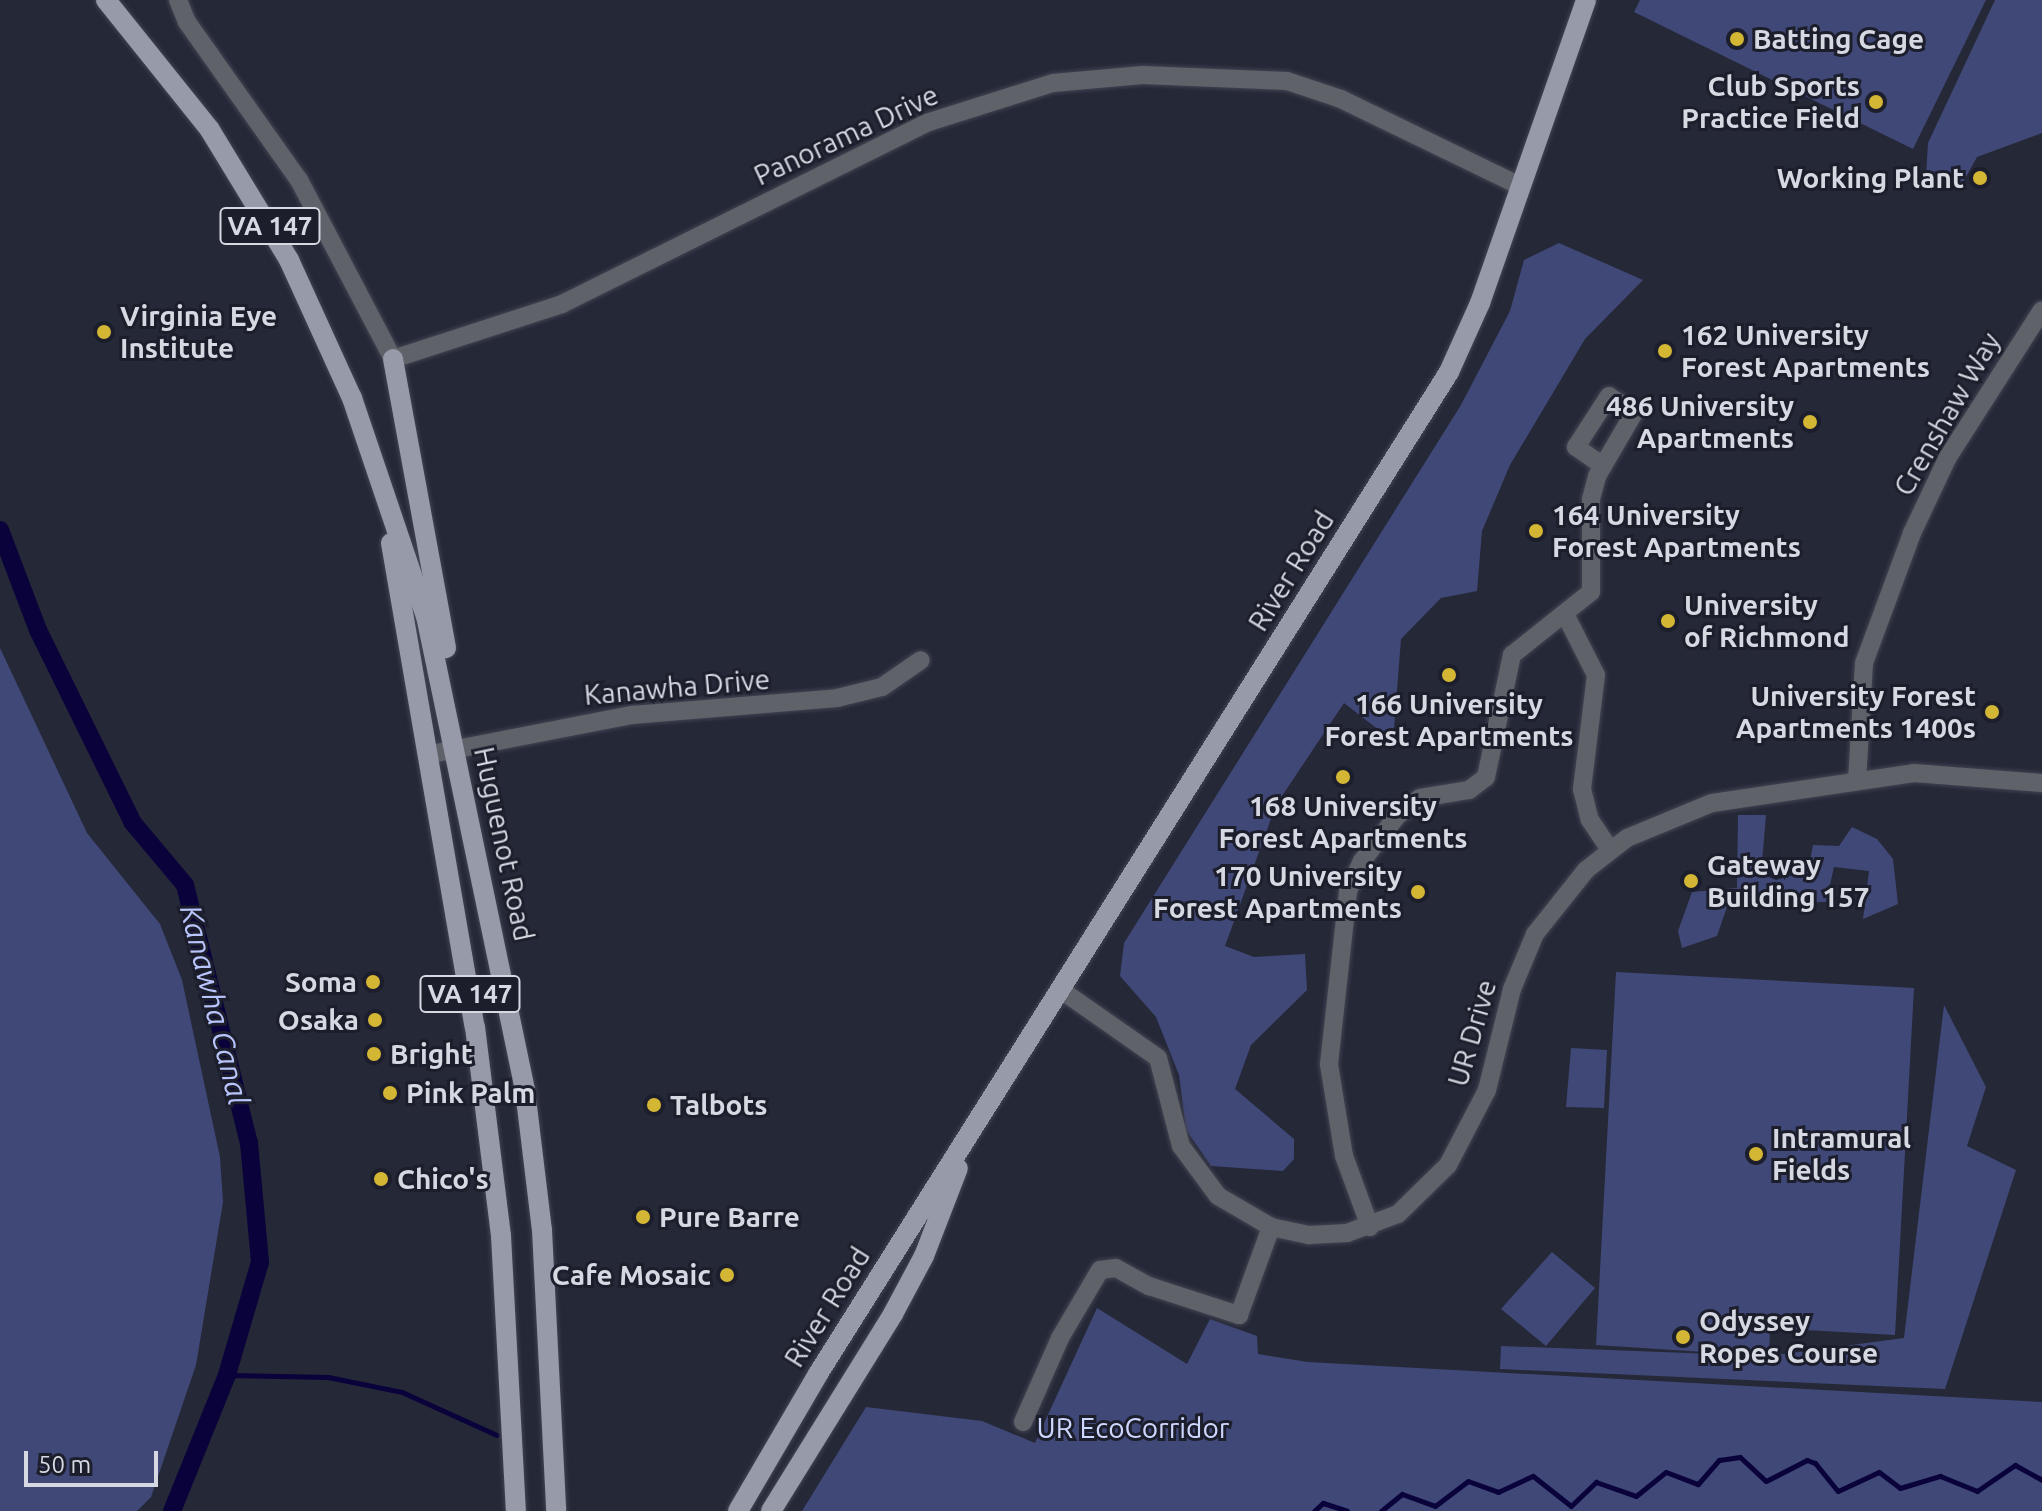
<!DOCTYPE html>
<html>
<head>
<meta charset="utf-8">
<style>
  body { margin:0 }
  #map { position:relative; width:2042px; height:1511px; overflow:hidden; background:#252837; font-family:Ubuntu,sans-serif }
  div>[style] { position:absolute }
  .green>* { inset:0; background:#404878 }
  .stream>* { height:5px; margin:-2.5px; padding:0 2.5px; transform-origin:2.5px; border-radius:2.5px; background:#09023b }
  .canal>* { height:18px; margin:-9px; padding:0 9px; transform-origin:9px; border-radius:9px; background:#09023b }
  .roads { filter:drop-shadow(0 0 2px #414452) drop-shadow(0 0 2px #414452) }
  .minor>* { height:18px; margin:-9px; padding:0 9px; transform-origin:9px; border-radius:9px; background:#606269 }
  .major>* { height:20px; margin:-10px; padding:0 10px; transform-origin:10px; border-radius:10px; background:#969aa9 }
  .dots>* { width:22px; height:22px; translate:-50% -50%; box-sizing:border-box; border:4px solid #1c1e2c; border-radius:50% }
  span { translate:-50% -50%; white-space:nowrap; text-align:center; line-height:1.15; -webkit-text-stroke:6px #1c1e2c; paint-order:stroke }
  .shield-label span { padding:2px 6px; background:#1c1e2c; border:2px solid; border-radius:6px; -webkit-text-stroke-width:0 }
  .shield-label { font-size:26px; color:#d6d9e2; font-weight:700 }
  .poi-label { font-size:28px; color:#d6d9e2; font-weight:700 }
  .left { translate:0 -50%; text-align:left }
  .right { translate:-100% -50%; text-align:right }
  .street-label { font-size:28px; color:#d6d9e2 }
  .park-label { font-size:28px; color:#cdd6fc }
  .water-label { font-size:30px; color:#b8c4fc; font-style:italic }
  .scale { position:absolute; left:24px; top:1451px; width:134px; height:36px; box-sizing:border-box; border:4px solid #d6d9e2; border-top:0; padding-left:10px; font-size:24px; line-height:28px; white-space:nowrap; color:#d6d9e2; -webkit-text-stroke:6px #1c1e2c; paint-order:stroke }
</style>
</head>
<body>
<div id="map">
  <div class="green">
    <div style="clip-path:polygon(1640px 0,1986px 0,1913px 149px,1634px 12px)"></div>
    <div style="clip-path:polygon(1995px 0,2042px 0,2042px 133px,1977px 157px,1961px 186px,1926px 175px,1928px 143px)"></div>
    <div style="clip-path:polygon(1559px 243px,1643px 280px,1585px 339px,1510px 465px,1482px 531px,1477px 591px,1441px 598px,1401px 639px,1393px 741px,1344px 703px,1276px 805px,1225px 946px,1254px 957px,1305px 954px,1307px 990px,1251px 1045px,1235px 1089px,1294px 1139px,1294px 1159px,1283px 1171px,1211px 1166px,1186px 1130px,1179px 1075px,1156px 1017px,1120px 976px,1124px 943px,1461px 405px,1510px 311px,1524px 260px)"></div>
    <div style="clip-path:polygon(0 648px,87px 833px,160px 924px,182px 980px,220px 1157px,223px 1202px,196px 1365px,151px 1497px,137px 1511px,0 1511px)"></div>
    <div style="clip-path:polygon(1738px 815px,1766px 815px,1761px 874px,1776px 880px,1808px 871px,1813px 845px,1839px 846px,1852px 827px,1877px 839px,1893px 859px,1898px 904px,1863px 919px,1869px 871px,1834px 867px,1826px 902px,1728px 904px,1717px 936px,1682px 948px,1678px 931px,1692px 892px,1737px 888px)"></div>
    <div style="clip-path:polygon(1616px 972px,1914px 988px,1895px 1335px,1770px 1328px,1769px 1356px,1904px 1338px,1944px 1005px,1986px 1087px,1967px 1146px,2016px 1170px,1945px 1389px,1500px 1369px,1501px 1346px,1766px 1356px,1596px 1345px)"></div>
    <div style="clip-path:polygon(1571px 1048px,1607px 1050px,1604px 1108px,1566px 1107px)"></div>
    <div style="clip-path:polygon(1552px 1252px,1595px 1288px,1546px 1346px,1501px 1309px)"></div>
    <div style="clip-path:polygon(1097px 1308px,1187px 1364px,1210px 1319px,1257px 1336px,1258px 1354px,1308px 1362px,2042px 1402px,2042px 1511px,802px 1511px,866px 1407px,982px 1421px,1035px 1443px)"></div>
  </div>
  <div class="stream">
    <div style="left:227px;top:1375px;width:101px;rotate:1.1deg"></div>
    <div style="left:328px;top:1377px;width:76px;rotate:11.5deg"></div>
    <div style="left:402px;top:1392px;width:104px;rotate:24.4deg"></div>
    <div style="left:1314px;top:1511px;width:12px;rotate:-42deg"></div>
    <div style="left:1323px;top:1503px;width:25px;rotate:18deg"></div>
    <div style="left:1381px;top:1511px;width:27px;rotate:-39deg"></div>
    <div style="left:1402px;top:1494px;width:35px;rotate:20deg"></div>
    <div style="left:1435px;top:1506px;width:41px;rotate:-37.1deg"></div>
    <div style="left:1468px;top:1481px;width:32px;rotate:20deg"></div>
    <div style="left:1498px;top:1492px;width:38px;rotate:-25deg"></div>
    <div style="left:1533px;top:1476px;width:48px;rotate:38.3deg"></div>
    <div style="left:1571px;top:1506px;width:35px;rotate:-44deg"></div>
    <div style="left:1596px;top:1482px;width:42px;rotate:19.3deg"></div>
    <div style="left:1636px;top:1496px;width:38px;rotate:-39deg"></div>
    <div style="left:1666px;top:1472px;width:34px;rotate:21deg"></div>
    <div style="left:1698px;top:1484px;width:32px;rotate:-49deg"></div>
    <div style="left:1719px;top:1460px;width:21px;rotate:-8deg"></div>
    <div style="left:1740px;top:1457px;width:35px;rotate:43deg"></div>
    <div style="left:1766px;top:1481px;width:46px;rotate:-27.1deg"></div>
    <div style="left:1807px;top:1460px;width:9px;rotate:21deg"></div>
    <div style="left:1815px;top:1463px;width:36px;rotate:51deg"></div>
    <div style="left:1838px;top:1491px;width:45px;rotate:-24.9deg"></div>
    <div style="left:1879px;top:1472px;width:26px;rotate:37deg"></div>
    <div style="left:1900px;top:1488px;width:42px;rotate:-16.7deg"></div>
    <div style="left:1940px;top:1476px;width:40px;rotate:22deg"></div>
    <div style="left:1977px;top:1491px;width:46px;rotate:-34.4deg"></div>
    <div style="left:2015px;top:1465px;width:31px;rotate:29deg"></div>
  </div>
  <div class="canal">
    <div style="left:0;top:530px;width:107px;rotate:69.2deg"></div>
    <div style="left:38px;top:630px;width:215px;rotate:63.8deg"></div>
    <div style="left:133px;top:823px;width:81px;rotate:50deg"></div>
    <div style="left:185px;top:885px;width:266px;rotate:76.1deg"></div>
    <div style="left:249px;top:1143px;width:120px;rotate:84.7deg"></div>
    <div style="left:260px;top:1262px;width:118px;rotate:106.3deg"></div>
    <div style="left:227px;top:1375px;width:147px;rotate:112deg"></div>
  </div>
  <div class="roads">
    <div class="minor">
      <div style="left:178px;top:0;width:24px;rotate:68deg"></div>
      <div style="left:187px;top:22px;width:194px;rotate:54.7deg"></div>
      <div style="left:299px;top:180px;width:202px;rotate:62.3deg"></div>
      <div style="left:393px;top:359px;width:178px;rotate:-18deg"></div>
      <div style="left:562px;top:304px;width:407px;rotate:-26.4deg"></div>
      <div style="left:926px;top:123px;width:133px;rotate:-17.5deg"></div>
      <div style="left:1053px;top:83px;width:90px;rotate:-5.1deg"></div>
      <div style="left:1143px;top:75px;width:144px;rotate:2.4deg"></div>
      <div style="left:1287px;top:81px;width:57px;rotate:18.4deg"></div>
      <div style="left:1341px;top:99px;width:197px;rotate:25.9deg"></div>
      <div style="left:1565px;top:614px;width:68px;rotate:63.1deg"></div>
      <div style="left:1596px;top:675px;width:115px;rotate:97deg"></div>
      <div style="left:1582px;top:789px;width:32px;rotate:76deg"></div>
      <div style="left:1590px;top:820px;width:36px;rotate:56deg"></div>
      <div style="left:431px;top:754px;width:205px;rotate:-11deg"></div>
      <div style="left:632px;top:715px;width:206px;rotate:-4.7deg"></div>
      <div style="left:837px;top:698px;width:46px;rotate:-13.7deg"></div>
      <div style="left:882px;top:687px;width:47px;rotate:-34.7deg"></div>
      <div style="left:1857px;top:781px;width:118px;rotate:-86.6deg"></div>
      <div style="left:1864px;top:663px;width:139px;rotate:-69.7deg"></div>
      <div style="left:1912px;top:533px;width:84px;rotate:-64.7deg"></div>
      <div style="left:1948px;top:457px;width:174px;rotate:-57.4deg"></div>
      <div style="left:1061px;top:990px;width:118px;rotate:35deg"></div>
      <div style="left:1158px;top:1058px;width:91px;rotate:75.4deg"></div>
      <div style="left:1181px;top:1146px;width:62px;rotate:53.5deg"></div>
      <div style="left:1218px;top:1196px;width:61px;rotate:30.3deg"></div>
      <div style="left:1271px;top:1227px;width:39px;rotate:12deg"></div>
      <div style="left:1309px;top:1235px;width:38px;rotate:-3deg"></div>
      <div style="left:1347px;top:1233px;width:54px;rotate:-20.4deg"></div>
      <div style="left:1398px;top:1214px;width:70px;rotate:-44.4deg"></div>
      <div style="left:1448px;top:1165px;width:85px;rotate:-62.5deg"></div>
      <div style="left:1487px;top:1090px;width:104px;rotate:-76.1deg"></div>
      <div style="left:1512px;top:989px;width:60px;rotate:-67.3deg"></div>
      <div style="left:1535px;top:934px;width:82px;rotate:-51.4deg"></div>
      <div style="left:1586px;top:870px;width:52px;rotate:-38deg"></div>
      <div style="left:1627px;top:838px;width:92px;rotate:-22.4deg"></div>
      <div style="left:1712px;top:803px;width:204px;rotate:-8.4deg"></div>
      <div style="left:1914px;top:773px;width:128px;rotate:4.5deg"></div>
      <div style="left:1370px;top:1227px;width:76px;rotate:-110.1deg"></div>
      <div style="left:1344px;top:1156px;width:93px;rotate:-99.3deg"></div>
      <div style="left:1329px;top:1064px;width:174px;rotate:-83.7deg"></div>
      <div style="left:1348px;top:891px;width:33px;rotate:-65deg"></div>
      <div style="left:1362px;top:861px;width:57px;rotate:-52.1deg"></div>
      <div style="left:1397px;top:816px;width:29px;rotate:-38deg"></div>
      <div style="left:1420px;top:798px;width:50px;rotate:-9.3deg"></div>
      <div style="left:1469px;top:790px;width:21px;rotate:-37deg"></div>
      <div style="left:1486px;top:777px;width:125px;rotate:-78deg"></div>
      <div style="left:1512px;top:655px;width:101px;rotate:-38.6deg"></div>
      <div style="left:1591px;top:592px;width:93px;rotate:-90deg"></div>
      <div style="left:1591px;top:499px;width:24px;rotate:-75deg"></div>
      <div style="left:1597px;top:476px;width:12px;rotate:-59deg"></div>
      <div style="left:1603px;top:466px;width:61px;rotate:-59.7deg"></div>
      <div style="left:1634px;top:413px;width:30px;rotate:-146deg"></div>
      <div style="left:1609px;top:396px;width:61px;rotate:122.9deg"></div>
      <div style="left:1576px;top:447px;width:33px;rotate:35deg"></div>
      <div style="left:1023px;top:1422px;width:92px;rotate:-66.2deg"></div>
      <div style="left:1060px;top:1338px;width:79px;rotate:-59.5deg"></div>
      <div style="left:1100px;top:1270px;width:16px;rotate:-7deg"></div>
      <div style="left:1116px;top:1268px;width:38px;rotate:29deg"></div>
      <div style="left:1149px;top:1286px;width:95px;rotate:17.9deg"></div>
      <div style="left:1239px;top:1315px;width:94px;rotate:-70deg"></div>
    </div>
    <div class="major">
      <div style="left:106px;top:0;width:166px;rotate:51.3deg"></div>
      <div style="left:210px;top:130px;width:152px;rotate:58.7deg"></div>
      <div style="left:289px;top:260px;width:152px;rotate:65.5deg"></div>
      <div style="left:352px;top:398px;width:230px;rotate:71.3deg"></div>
      <div style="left:426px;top:616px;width:484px;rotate:78.2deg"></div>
      <div style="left:525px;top:1090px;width:141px;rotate:83.1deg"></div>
      <div style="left:542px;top:1230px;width:281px;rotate:87.1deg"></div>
      <div style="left:393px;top:359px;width:294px;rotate:79.6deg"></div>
      <div style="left:391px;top:543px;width:491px;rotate:80.2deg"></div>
      <div style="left:475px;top:1027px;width:211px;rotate:82.9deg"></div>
      <div style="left:501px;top:1236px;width:275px;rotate:86.9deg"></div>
      <div style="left:738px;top:1511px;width:159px;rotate:-59.7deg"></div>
      <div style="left:818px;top:1374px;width:1184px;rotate:-57.8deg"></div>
      <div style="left:1449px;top:372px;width:76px;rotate:-65.8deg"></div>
      <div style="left:1480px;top:303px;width:321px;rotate:-70.7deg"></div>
      <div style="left:771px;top:1511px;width:232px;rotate:-58.2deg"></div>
      <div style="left:893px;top:1314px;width:66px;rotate:-61.9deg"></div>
      <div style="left:924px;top:1256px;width:94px;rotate:-68.9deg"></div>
    </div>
  </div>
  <div class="dots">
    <div style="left:1737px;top:39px;background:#d4b635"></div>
    <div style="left:1876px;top:102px;background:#d4b635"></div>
    <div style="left:1980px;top:178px;background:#d4b635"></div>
    <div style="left:104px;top:332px;background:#d4b635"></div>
    <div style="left:1665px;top:351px;background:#d4b635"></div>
    <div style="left:1810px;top:422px;background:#d4b635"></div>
    <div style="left:1536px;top:531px;background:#d4b635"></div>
    <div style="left:1668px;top:621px;background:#d4b635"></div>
    <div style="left:1449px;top:675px;background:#d4b635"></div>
    <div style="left:1992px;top:712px;background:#d4b635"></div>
    <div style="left:1343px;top:777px;background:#d4b635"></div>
    <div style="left:1691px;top:881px;background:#d4b635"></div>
    <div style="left:1418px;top:892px;background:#d4b635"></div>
    <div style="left:373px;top:982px;background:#d4b635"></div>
    <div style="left:375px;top:1020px;background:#d4b635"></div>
    <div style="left:374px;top:1054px;background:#d4b635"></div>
    <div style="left:390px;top:1093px;background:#d4b635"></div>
    <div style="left:654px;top:1105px;background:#d4b635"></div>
    <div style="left:1756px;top:1154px;background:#d4b635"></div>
    <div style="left:381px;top:1179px;background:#d4b635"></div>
    <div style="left:643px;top:1217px;background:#d4b635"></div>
    <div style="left:727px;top:1275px;background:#d4b635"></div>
    <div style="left:1683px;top:1337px;background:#d4b635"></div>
  </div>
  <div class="shield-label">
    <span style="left:270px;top:226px">VA 147</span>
    <span style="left:470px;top:994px">VA 147</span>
  </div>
  <div class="poi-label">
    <span class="left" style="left:1753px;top:39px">Batting Cage</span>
    <span class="right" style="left:1860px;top:102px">Club Sports<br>Practice Field</span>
    <span class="right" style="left:1964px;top:178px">Working Plant</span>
    <span class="left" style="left:120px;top:332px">Virginia Eye<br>Institute</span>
    <span class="left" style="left:1681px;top:351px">162 University<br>Forest Apartments</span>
    <span class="right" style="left:1794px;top:422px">486 University<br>Apartments</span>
    <span class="left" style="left:1552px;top:531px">164 University<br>Forest Apartments</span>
    <span class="left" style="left:1684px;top:621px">University<br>of Richmond</span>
    <span class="right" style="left:1976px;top:712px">University Forest<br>Apartments 1400s</span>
    <span style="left:1449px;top:720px">166 University<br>Forest Apartments</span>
    <span style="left:1343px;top:822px">168 University<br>Forest Apartments</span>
    <span class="left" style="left:1707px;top:881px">Gateway<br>Building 157</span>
    <span class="right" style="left:1402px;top:892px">170 University<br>Forest Apartments</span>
    <span class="right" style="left:357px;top:982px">Soma</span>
    <span class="right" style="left:359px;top:1020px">Osaka</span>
    <span class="left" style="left:390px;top:1054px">Bright</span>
    <span class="left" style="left:406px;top:1093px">Pink Palm</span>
    <span class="left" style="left:670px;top:1105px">Talbots</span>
    <span class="left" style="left:1772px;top:1154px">Intramural<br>Fields</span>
    <span class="left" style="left:397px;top:1179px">Chico's</span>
    <span class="left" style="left:659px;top:1217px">Pure Barre</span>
    <span class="right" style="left:711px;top:1275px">Cafe Mosaic</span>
    <span class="left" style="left:1699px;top:1337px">Odyssey<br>Ropes Course</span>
  </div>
  <div class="street-label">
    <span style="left:846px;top:135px;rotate:-25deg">Panorama Drive</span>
    <span style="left:1947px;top:414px;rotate:-60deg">Crenshaw Way</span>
    <span style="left:1291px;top:571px;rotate:-58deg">River Road</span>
    <span style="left:677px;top:687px;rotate:-5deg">Kanawha Drive</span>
    <span style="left:504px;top:844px;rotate:78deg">Huguenot Road</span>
    <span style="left:1472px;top:1033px;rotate:-74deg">UR Drive</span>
    <span style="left:827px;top:1307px;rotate:-58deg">River Road</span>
  </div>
  <div class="park-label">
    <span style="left:1133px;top:1428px">UR EcoCorridor</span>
  </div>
  <div class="water-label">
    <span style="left:215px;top:1005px;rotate:76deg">Kanawha Canal</span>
  </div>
  <div class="scale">50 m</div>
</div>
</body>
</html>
